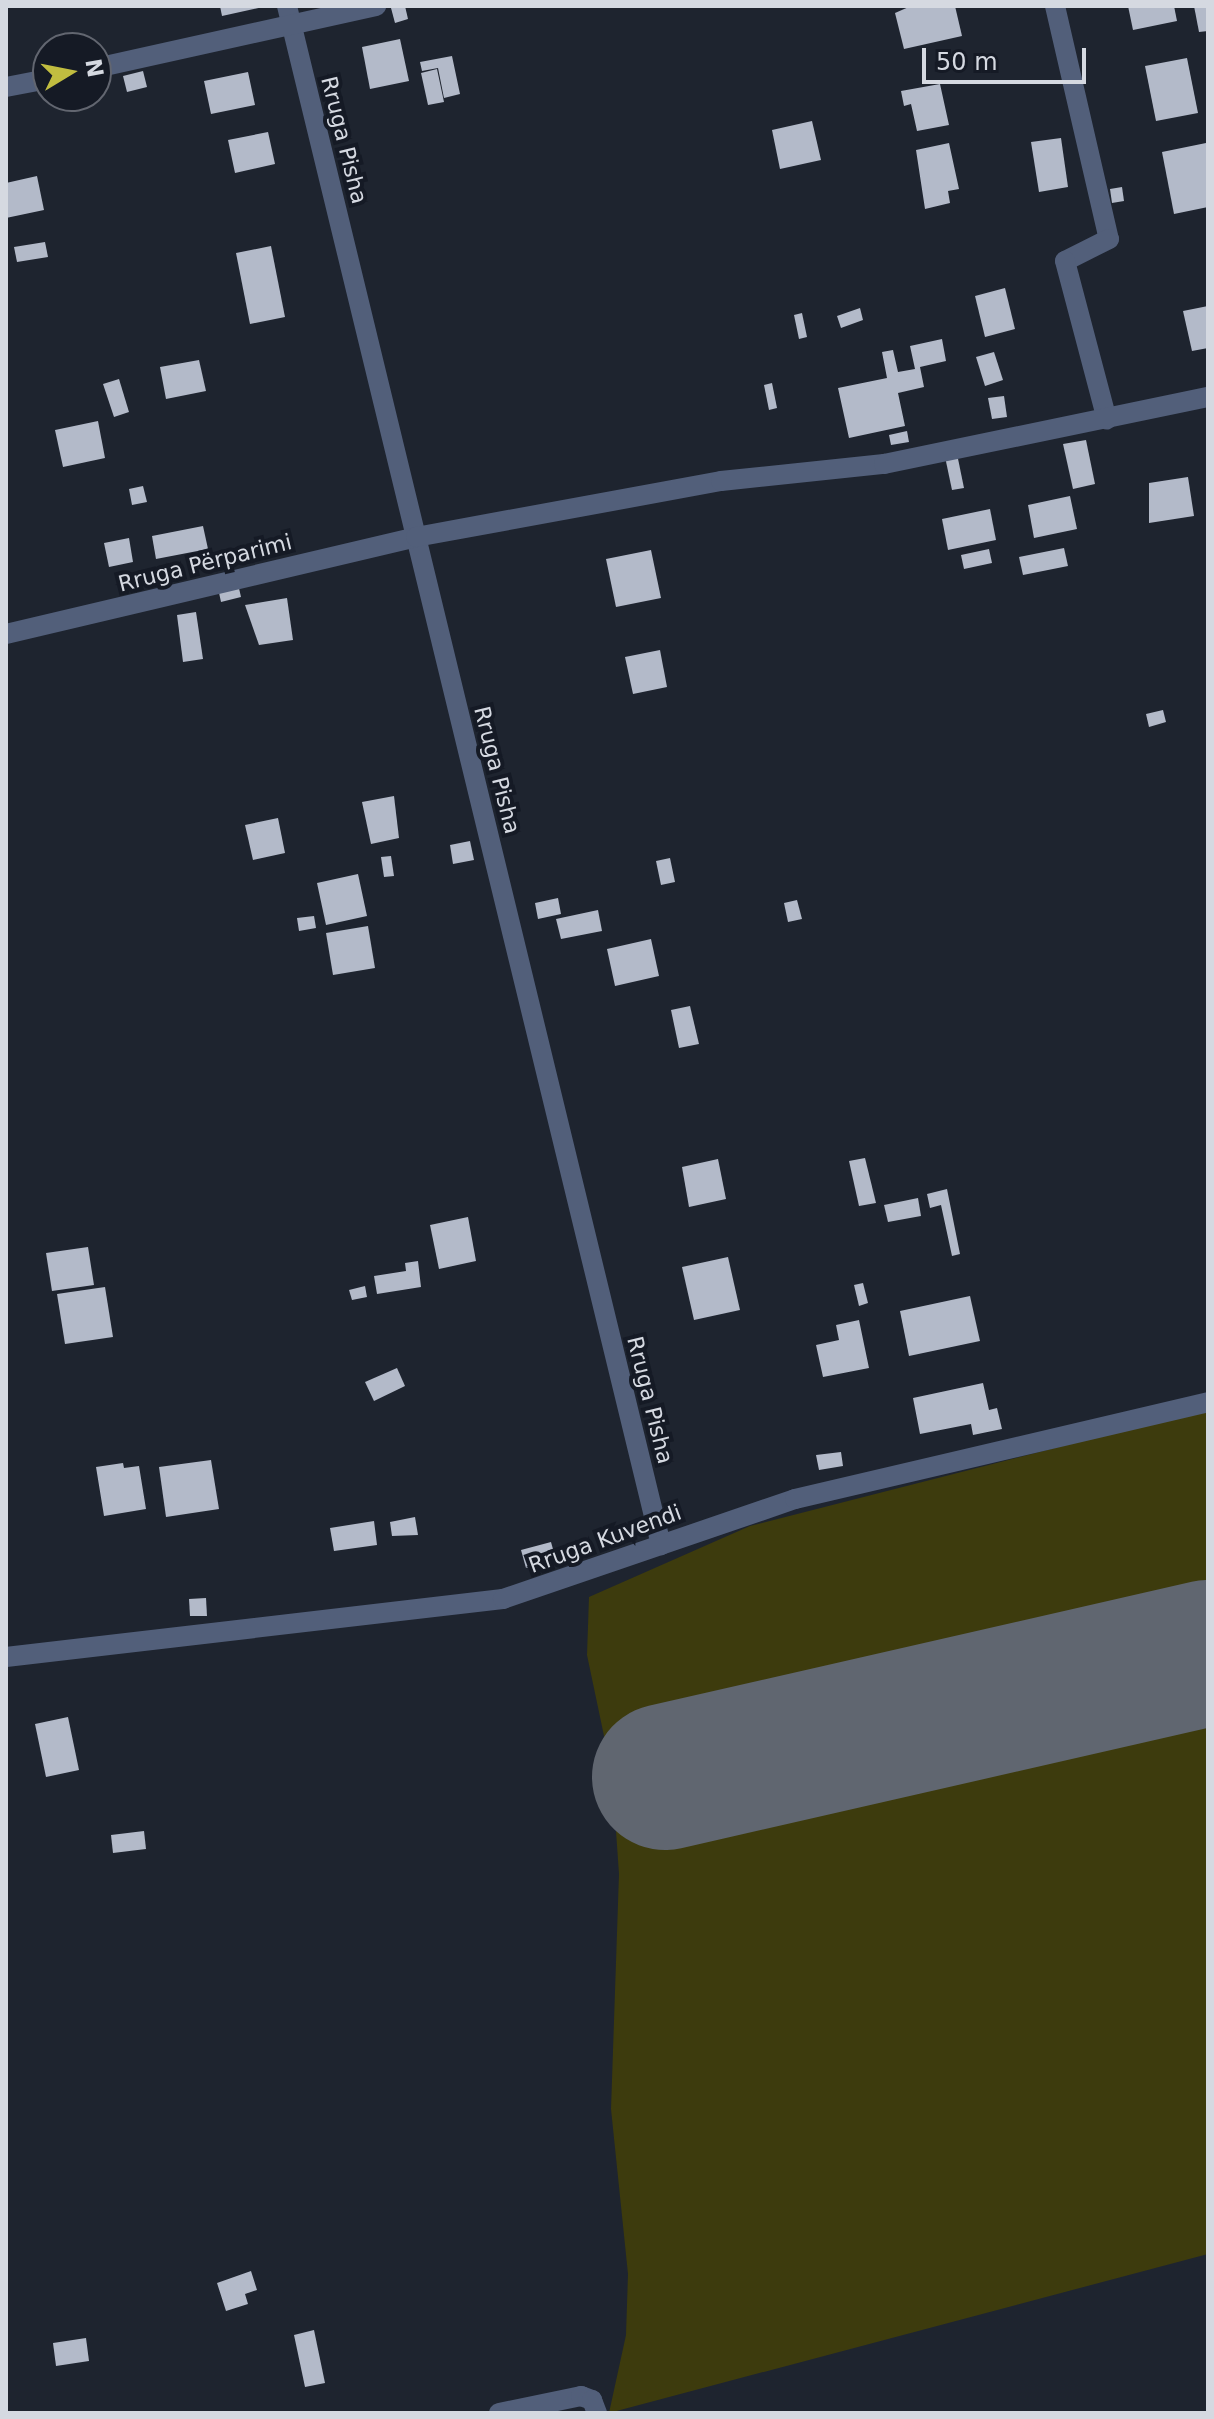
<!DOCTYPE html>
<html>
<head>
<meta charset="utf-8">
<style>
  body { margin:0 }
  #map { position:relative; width:1214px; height:2419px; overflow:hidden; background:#1e242f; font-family:"DejaVu Sans",sans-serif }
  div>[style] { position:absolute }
  .green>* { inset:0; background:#3d3b0d }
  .runway>* { height:146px; margin:-73px; padding:0 73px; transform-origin:73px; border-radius:73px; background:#606670 }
  .building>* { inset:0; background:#b3bac9 }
  .minor>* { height:20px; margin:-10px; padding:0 10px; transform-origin:10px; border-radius:10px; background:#525f7a }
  span { translate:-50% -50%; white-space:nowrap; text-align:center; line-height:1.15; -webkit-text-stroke:8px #151a25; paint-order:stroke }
  .street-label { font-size:22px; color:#d5d9e1 }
  .frame { position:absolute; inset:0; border:8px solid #d5d9e1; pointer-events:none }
  .north { position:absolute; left:32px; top:32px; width:80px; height:80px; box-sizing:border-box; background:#151a25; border:2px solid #626670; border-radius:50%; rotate:80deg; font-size:22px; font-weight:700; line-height:32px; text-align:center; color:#d5d9e1 }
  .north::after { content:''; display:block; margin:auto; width:28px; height:36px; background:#c1bd40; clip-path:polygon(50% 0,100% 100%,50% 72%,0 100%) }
  .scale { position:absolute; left:922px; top:48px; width:164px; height:36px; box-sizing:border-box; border:4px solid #d5d9e1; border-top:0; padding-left:10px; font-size:24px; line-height:28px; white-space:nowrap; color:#d5d9e1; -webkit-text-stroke:6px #151a25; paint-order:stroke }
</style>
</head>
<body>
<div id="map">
  <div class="green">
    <div style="clip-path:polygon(1208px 1409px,1208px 2254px,609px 2413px,626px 2335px,628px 2274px,611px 2109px,619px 1874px,612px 1774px,587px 1655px,589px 1597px,750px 1526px)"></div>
  </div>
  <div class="runway">
    <div style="left:665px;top:1777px;width:557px;rotate:-12.86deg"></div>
  </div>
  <div class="building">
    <div style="clip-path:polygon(220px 6px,263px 6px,263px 7px,222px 16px)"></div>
    <div style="clip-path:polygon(405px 6px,408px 19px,395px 23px,391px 8px)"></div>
    <div style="clip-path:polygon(911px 6px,955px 6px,962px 36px,904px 49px,895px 13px)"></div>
    <div style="clip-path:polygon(1128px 6px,1174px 6px,1177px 21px,1133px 30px)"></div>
    <div style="clip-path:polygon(1194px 6px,1208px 6px,1208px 31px,1199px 32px)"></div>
    <div style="clip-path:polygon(400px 39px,409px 81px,370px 89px,362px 47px)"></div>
    <div style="clip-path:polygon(452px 56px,460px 94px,444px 98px,438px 68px,422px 71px,420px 62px)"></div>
    <div style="clip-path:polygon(1187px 58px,1198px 113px,1156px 121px,1145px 66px)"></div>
    <div style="clip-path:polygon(437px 69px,444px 102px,428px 105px,421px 73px)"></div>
    <div style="clip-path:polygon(143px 71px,147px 87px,127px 92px,123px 76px)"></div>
    <div style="clip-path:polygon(248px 72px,255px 105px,211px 114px,204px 81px)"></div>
    <div style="clip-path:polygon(940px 84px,949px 125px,917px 131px,911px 104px,904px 106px,901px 91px)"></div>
    <div style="clip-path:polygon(812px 121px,821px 160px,780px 169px,772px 130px)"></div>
    <div style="clip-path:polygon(268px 132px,275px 164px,235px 173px,228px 140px)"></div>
    <div style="clip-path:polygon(1061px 138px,1068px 187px,1039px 192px,1031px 142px)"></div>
    <div style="clip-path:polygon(949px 143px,959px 189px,948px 191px,950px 203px,925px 209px,916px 150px)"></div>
    <div style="clip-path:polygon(1206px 143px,1208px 207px,1174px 214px,1162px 152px)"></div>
    <div style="clip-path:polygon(37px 176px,44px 210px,6px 218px,6px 183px)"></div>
    <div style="clip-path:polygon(1122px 187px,1124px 201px,1112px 203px,1110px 189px)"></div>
    <div style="clip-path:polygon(45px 242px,48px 257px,17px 262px,14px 247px)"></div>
    <div style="clip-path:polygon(271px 246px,285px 317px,250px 324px,236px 253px)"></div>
    <div style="clip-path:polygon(1005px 288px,1015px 329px,985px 337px,975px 296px)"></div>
    <div style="clip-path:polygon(1208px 306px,1208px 348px,1192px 351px,1183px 311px)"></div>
    <div style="clip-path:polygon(860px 308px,863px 320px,841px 328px,837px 316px)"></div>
    <div style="clip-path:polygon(802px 313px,807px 337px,799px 339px,794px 315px)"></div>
    <div style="clip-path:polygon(942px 339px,946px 361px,920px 367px,924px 387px,898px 393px,905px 426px,849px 438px,838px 388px,887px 378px,882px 352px,893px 350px,898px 372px,915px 369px,910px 346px)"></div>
    <div style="clip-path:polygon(994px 352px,1003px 380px,985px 386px,976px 357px)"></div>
    <div style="clip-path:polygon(199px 360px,206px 391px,166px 399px,160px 367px)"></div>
    <div style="clip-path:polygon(119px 379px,129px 412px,114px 417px,103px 384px)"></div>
    <div style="clip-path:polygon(772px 383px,777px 408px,769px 410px,764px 385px)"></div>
    <div style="clip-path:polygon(1004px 396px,1007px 417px,992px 419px,988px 398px)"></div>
    <div style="clip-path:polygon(98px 421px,105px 458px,63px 467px,55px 430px)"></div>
    <div style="clip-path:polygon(907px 431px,909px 442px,891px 445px,889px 435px)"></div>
    <div style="clip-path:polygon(1086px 440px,1095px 484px,1073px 489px,1063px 444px)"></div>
    <div style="clip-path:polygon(956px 449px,964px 488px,952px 490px,944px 452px)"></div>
    <div style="clip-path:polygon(1188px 477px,1194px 516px,1149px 523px,1149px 483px)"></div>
    <div style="clip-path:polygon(143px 486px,147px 502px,132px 505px,129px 489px)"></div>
    <div style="clip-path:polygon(1070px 496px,1077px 529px,1034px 538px,1028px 505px)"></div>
    <div style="clip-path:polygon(990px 509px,996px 540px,948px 550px,942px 519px)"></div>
    <div style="clip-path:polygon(203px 526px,208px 549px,156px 559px,152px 536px)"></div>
    <div style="clip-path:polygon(129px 538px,133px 562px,109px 567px,104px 543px)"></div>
    <div style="clip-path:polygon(1064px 548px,1068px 566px,1023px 575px,1019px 557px)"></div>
    <div style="clip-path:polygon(989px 549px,992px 563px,964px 569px,961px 555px)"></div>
    <div style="clip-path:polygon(651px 550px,661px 598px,616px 607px,606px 559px)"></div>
    <div style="clip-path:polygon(238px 584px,241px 597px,221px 602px,218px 588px)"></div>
    <div style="clip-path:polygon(287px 598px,293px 640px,259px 645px,245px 605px)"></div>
    <div style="clip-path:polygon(196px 612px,203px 659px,183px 662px,177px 615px)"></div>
    <div style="clip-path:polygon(660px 650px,667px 687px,633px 694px,625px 657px)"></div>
    <div style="clip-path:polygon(1163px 710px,1166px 722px,1149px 727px,1146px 714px)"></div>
    <div style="clip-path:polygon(394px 796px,399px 838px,371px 844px,362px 802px)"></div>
    <div style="clip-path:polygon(278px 818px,285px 853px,253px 860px,245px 825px)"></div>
    <div style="clip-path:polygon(470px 841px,474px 860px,453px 864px,450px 845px)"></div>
    <div style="clip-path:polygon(391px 856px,394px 876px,384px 877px,381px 857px)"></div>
    <div style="clip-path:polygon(670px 858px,675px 882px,661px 885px,656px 861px)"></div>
    <div style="clip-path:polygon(358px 874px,367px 916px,326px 925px,317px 883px)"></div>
    <div style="clip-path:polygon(558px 898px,561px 914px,538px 919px,535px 903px)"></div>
    <div style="clip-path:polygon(797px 900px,802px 919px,788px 922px,784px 903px)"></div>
    <div style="clip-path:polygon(598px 910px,602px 931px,561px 939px,556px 919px)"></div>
    <div style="clip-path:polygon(314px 916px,316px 928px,299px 931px,297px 918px)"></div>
    <div style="clip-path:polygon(368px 926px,375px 968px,333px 975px,326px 933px)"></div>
    <div style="clip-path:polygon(651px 939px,659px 976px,615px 986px,607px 949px)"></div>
    <div style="clip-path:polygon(690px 1006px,699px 1044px,679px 1048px,671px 1010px)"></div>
    <div style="clip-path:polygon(865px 1158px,876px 1203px,859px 1206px,849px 1161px)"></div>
    <div style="clip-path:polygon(718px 1159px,726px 1199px,689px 1207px,682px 1167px)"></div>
    <div style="clip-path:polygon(947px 1189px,960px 1254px,952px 1256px,941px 1205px,930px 1208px,927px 1194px)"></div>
    <div style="clip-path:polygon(918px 1198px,921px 1216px,888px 1222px,884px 1205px)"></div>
    <div style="clip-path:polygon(468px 1217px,476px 1261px,439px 1269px,430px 1225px)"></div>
    <div style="clip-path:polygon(88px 1247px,94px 1285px,52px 1291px,46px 1253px)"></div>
    <div style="clip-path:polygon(728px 1257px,740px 1310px,694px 1320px,682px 1267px)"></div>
    <div style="clip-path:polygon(418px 1261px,421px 1287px,377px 1294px,374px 1276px,406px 1271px,405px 1263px)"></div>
    <div style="clip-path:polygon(863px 1283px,868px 1303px,859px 1306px,854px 1285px)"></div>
    <div style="clip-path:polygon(365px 1286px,367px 1297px,352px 1300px,349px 1290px)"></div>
    <div style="clip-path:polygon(105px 1287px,113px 1337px,65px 1344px,57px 1294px)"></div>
    <div style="clip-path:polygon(970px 1296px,980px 1341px,909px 1356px,900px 1311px)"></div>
    <div style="clip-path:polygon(859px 1320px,869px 1368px,823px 1377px,816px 1345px,839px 1340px,836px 1325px)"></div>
    <div style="clip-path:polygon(397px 1368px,405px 1386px,374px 1401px,365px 1382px)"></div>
    <div style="clip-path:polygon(983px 1383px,989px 1410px,997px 1408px,1002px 1429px,973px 1435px,971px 1424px,920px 1434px,913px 1398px)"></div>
    <div style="clip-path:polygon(841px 1452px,843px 1466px,819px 1470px,816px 1455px)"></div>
    <div style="clip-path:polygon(211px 1460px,219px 1509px,166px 1517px,159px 1467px)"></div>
    <div style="clip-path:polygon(123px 1463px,124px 1468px,139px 1466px,146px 1509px,104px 1516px,96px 1467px)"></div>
    <div style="clip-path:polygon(415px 1517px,418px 1535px,392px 1536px,390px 1522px)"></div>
    <div style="clip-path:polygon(374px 1521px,377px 1545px,334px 1551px,330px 1528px)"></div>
    <div style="clip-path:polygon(551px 1542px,556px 1560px,526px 1568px,521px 1550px)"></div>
    <div style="clip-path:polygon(206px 1598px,207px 1616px,190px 1616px,189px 1599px)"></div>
    <div style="clip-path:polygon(68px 1717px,79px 1770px,46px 1777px,35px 1724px)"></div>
    <div style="clip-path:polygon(144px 1831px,146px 1849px,113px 1853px,111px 1835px)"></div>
    <div style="clip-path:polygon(251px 2271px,257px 2290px,245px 2294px,248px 2304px,226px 2311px,217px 2283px)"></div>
    <div style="clip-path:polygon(314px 2330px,325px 2383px,305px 2387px,294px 2335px)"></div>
    <div style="clip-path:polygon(86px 2338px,89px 2361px,56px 2366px,53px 2343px)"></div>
  </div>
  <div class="minor">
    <div style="left:287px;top:6px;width:1584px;rotate:76.34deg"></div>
    <div style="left:1055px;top:6px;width:239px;rotate:77deg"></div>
    <div style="left:1109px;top:239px;width:49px;rotate:153.4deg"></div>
    <div style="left:1065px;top:261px;width:164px;rotate:75.2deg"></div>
    <div style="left:96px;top:68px;width:287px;rotate:-12.5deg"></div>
    <div style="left:6px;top:87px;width:43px;rotate:-10.8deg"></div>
    <div style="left:6px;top:634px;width:421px;rotate:-13.3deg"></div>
    <div style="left:416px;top:537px;width:310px;rotate:-10.4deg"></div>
    <div style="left:721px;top:481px;width:164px;rotate:-6deg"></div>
    <div style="left:884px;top:464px;width:331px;rotate:-11.7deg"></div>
    <div style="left:6px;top:1657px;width:500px;rotate:-6.66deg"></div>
    <div style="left:503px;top:1599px;width:309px;rotate:-18.9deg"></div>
    <div style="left:795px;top:1499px;width:424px;rotate:-13.2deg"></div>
    <div style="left:499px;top:2413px;width:84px;rotate:-11.7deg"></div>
    <div style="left:581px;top:2396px;width:12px;rotate:20deg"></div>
    <div style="left:592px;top:2400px;width:14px;rotate:69deg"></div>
  </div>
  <div class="street-label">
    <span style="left:344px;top:140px;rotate:76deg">Rruga Pisha</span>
    <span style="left:205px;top:563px;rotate:-14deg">Rruga Përparimi</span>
    <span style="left:497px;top:770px;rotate:76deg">Rruga Pisha</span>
    <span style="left:650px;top:1400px;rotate:76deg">Rruga Pisha</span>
    <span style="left:605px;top:1539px;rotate:-20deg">Rruga Kuvendi</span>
  </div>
  <div class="frame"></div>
  <div class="north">N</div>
  <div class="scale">50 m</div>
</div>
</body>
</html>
